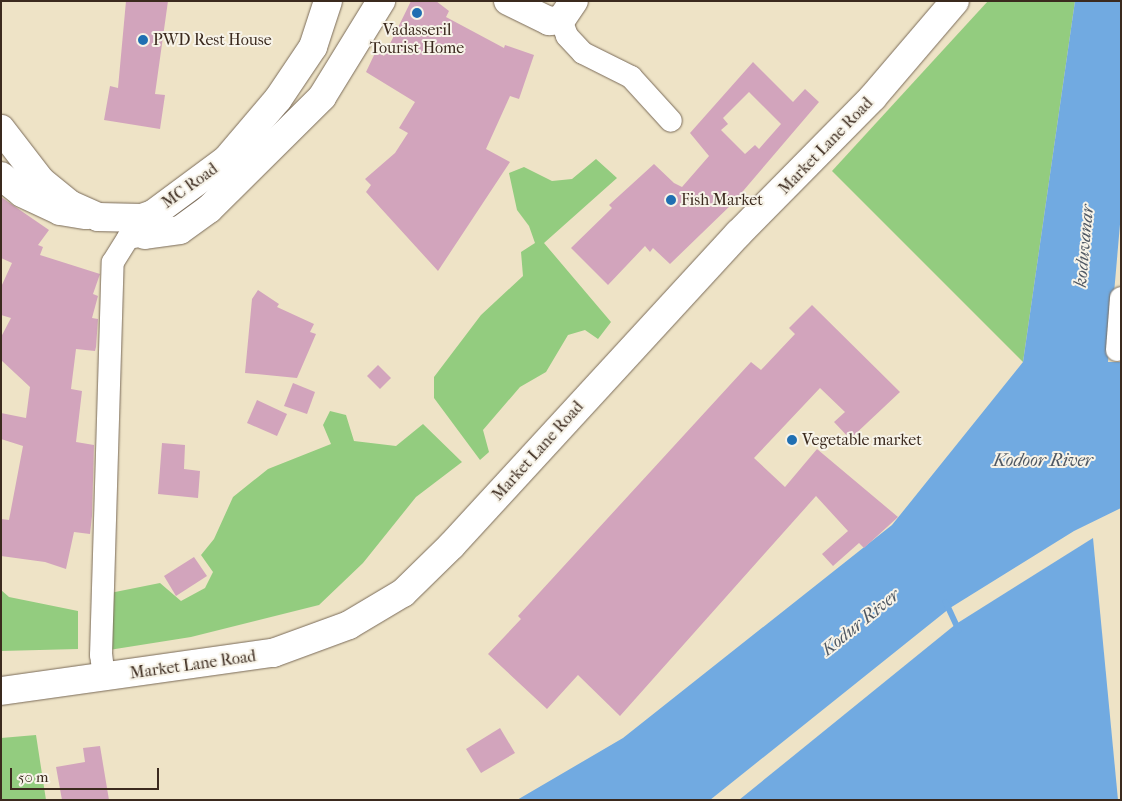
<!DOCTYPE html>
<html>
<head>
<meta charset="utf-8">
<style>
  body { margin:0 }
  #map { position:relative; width:1122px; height:801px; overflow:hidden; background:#eee3c6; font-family:"IM FELL French Canon",serif }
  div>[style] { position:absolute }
  .green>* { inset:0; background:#93cc7f }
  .water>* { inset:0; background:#71aae1 }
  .stream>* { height:5.5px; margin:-2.75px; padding:0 2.75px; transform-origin:2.75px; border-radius:2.75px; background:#71aae1 }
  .building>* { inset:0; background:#d2a4bc }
  .roads { filter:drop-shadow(0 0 1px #7a6b59) drop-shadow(0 0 1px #7a6b59) }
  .street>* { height:22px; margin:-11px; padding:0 11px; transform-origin:11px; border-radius:11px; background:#fff }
  .secondary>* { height:28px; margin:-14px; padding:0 14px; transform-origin:14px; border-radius:14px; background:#fff }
  .highway>* { height:28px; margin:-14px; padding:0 14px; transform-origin:14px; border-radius:14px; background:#fff }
  .dots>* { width:14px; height:14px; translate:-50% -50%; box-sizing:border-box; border:2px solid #f7f3e8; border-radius:50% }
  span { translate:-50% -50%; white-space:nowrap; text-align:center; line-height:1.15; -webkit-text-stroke:4px #f7f3e8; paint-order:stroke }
  .poi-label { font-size:16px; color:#3b2a1e }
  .left { translate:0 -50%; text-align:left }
  .street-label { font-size:16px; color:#3b2a1e }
  .water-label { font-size:18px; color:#4e5762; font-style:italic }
  .frame { position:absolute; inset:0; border:2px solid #3b2a1e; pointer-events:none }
  .scale { position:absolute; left:10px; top:768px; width:149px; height:22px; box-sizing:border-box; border:2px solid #3b2a1e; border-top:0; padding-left:6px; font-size:15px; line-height:18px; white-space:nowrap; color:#3b2a1e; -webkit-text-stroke:4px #f7f3e8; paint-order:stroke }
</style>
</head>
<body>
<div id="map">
  <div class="green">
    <div style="clip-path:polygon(988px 1px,1075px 1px,1023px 362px,832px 171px)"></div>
    <div style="clip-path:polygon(596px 159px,617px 178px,544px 243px,611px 322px,598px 339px,585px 330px,568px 335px,546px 372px,520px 387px,483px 430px,489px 452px,480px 460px,434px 398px,434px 377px,481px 315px,523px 276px,521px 252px,535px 243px,529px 226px,517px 210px,509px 173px,524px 167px,552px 181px,572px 179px)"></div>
    <div style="clip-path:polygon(330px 411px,346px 415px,354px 441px,396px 446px,423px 424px,462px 462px,416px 497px,363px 563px,319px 605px,191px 637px,109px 650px,110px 593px,160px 583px,181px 601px,205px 588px,213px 572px,201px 555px,214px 539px,233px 497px,268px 469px,331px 444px,323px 425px)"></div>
    <div style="clip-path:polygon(1px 590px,9px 597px,78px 611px,78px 649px,1px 651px)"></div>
    <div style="clip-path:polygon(36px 735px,46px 800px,1px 800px,1px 738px)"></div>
  </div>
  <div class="water">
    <div style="clip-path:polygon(1075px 1px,1121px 1px,1121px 213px,1108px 362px,1121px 362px,1121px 508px,1074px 531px,950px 608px,710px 800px,517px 800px,623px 738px,892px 525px,1023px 362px)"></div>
    <div style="clip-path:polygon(1093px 538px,1118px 800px,739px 800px,956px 624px)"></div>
  </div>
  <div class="stream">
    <div style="left:946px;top:602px;width:31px;rotate:65deg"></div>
  </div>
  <div class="building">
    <div style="clip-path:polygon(126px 1px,168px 1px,155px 94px,165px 95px,160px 129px,104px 120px,110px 86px,118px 88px)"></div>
    <div style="clip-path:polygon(411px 1px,436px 1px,449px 11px,446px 17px,504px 48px,505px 45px,534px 55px,519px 99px,510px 96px,486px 149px,510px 162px,438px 271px,366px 192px,371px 185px,365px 179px,395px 153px,408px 133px,399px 128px,415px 102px,366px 72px,376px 51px,384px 56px)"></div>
    <div style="clip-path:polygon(evenodd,753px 62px,793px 102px,805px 89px,819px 102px,732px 204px,670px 264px,653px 248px,650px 252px,645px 246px,608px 285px,571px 248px,612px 208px,609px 205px,654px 164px,674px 183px,682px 187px,709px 156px,690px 133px,753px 62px,749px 92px,781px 124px,759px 149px,755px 145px,745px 154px,721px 130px,728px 124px,723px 118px,749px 92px)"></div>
    <div style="clip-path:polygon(1px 197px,49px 230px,38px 245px,43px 247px,40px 255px,100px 274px,93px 294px,98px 296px,92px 318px,98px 319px,96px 347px,95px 351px,76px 349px,71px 389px,82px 391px,76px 442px,94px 445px,92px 516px,90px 534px,74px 532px,66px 569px,45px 562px,1px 556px,1px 519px,9px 520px,23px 446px,1px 439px,1px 413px,26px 418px,30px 387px,1px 360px,1px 337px,11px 318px,1px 315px,1px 287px,12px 263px,1px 258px)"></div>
    <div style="clip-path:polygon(258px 290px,279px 304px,277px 307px,314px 324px,310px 332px,316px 334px,297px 378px,245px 373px,252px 299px)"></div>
    <div style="clip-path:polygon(812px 305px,900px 392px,850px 439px,834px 422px,845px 412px,820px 388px,754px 458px,785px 487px,817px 449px,898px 517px,864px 548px,859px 543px,833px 566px,822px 554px,848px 531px,816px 496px,620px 716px,578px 675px,547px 709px,488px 654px,521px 619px,518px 616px,751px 362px,761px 370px,795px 334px,789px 328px)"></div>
    <div style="clip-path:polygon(378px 365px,391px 378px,380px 389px,367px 376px)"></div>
    <div style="clip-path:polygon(293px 383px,315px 392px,307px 414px,284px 406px)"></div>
    <div style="clip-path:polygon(257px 400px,287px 414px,277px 436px,247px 423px)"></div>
    <div style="clip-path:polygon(162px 443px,185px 445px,184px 469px,200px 471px,198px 498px,158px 494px)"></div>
    <div style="clip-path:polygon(194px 557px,207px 576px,176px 596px,164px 576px)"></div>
    <div style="clip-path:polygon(500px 728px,515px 753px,481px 773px,466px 749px)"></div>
    <div style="clip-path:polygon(100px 746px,109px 800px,62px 800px,56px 767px,85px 762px,83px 748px)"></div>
  </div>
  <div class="roads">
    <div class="street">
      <div style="left:561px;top:20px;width:17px;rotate:69deg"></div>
      <div style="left:567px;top:36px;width:23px;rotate:47deg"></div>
      <div style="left:583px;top:53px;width:54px;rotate:26.6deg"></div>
      <div style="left:631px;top:77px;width:59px;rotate:47.7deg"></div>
      <div style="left:1117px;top:350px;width:52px;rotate:-85.6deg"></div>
      <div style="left:104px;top:678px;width:23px;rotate:-97deg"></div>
      <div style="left:101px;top:655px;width:393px;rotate:-88.3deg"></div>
      <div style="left:113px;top:262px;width:28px;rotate:-58deg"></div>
      <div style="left:128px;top:238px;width:17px;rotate:-10deg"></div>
    </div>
    <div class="secondary">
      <div style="left:508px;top:1px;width:46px;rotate:26deg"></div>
      <div style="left:549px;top:21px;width:12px;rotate:-5deg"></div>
      <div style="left:561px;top:20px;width:23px;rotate:-56deg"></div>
      <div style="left:1px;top:176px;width:27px;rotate:39deg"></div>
      <div style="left:22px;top:193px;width:42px;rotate:25.3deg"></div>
      <div style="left:60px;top:211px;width:26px;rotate:9deg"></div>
      <div style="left:142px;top:218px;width:17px;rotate:80deg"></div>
      <div style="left:145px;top:235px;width:35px;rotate:-8deg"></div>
      <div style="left:180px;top:230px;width:36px;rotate:-36deg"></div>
      <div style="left:209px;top:209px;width:159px;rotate:-44.7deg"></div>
      <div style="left:322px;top:97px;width:113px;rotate:-58.4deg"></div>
      <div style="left:1px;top:691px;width:275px;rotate:-8deg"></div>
      <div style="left:273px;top:653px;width:81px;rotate:-20.2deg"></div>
      <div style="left:349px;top:625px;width:63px;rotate:-30.7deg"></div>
      <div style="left:403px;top:593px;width:69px;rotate:-44.4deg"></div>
      <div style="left:452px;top:545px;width:423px;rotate:-47.4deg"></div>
      <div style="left:738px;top:234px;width:192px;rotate:-45.4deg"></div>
      <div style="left:873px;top:97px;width:126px;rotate:-49.5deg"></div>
    </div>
    <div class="highway">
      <div style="left:1px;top:129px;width:66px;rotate:52.4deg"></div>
      <div style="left:41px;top:181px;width:36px;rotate:39deg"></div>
      <div style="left:69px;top:204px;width:32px;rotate:24deg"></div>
      <div style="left:98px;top:217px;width:44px;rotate:1.3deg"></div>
      <div style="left:142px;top:218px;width:12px;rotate:-20deg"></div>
      <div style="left:153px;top:214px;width:91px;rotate:-36.5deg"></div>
      <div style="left:226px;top:160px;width:80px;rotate:-49.6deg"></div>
      <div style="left:278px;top:99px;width:63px;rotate:-56.1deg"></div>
      <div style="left:313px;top:47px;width:48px;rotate:-71.9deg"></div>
    </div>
  </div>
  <div class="dots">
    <div style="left:417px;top:13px;background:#1f6fb2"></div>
    <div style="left:143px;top:40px;background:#1f6fb2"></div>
    <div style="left:671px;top:200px;background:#1f6fb2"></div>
    <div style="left:792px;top:440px;background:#1f6fb2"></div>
  </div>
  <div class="poi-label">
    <span style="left:417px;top:39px">Vadasseril<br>Tourist Home</span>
    <span class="left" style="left:153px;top:40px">PWD Rest House</span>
    <span class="left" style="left:681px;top:200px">Fish Market</span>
    <span class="left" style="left:802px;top:440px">Vegetable market</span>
  </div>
  <div class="street-label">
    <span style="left:826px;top:146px;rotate:-46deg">Market Lane Road</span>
    <span style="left:190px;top:186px;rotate:-36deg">MC Road</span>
    <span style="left:538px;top:451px;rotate:-48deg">Market Lane Road</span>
    <span style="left:193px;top:665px;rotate:-8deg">Market Lane Road</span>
  </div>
  <div class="water-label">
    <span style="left:1085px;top:246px;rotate:-85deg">koduvanar</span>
    <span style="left:1043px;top:461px">Kodoor River</span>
    <span style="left:861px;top:623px;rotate:-39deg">Kodur River</span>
  </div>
  <div class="frame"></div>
  <div class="scale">50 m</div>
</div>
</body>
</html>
